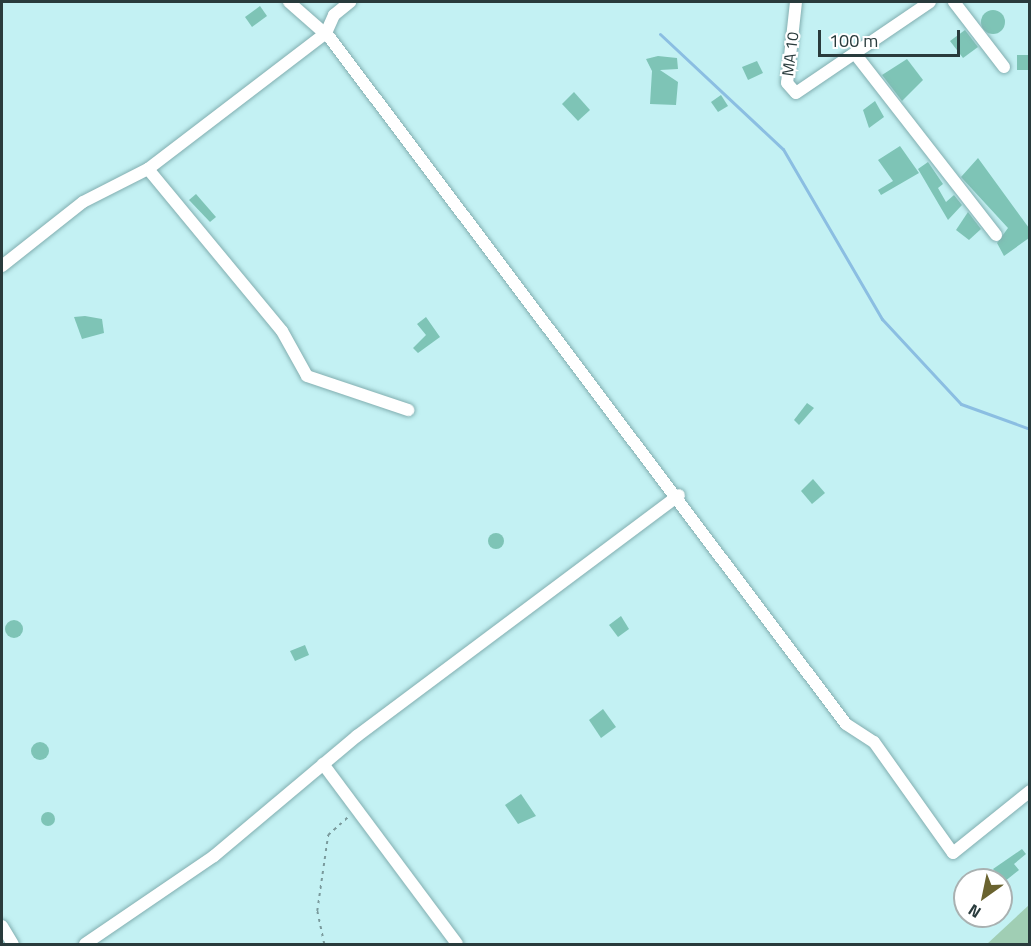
<!DOCTYPE html>
<html>
<head>
<meta charset="utf-8">
<style>
  body { margin:0 }
  #map { position:relative; width:1031px; height:946px; overflow:hidden; background:#c3f1f3; font-family:"Titillium Web",sans-serif }
  div>[style] { position:absolute }
  .green>* { inset:0; background:#a0ceb4 }
  .stream>* { height:3px; margin:-1.5px; padding:0 1.5px; transform-origin:1.5px; border-radius:1.5px; background:#8bbee2 }
  .building>* { inset:0; background:#7ec4b6 }
  .round { border-radius:50% }
  .path>* { height:1.5px; margin-top:-0.75px; transform-origin:0; background:repeating-linear-gradient(90deg,#7a9a9c 0 3px,transparent 0 7.5px) }
  .roads { filter:drop-shadow(0 0 2px #82aeb0) drop-shadow(0 0 2px #82aeb0) }
  .minor>* { height:12px; margin:-6px; padding:0 6px; transform-origin:6px; border-radius:6px; background:#fff }
  span { translate:-50% -50%; white-space:nowrap; text-align:center; line-height:1.15; -webkit-text-stroke:4.5px #fff; paint-order:stroke }
  .street-label { font-size:16px; color:#293b3c }
  .frame { position:absolute; inset:0; border:3px solid #293b3c; pointer-events:none }
  .north { position:absolute; left:953px; top:868px; width:60px; height:60px; box-sizing:border-box; background:#fff; border:2px solid #a9b1b1; border-radius:50%; rotate:213deg; font-size:16px; font-weight:700; line-height:24px; text-align:center; color:#293b3c }
  .north::after { content:''; display:block; margin:auto; width:21px; height:27px; background:#6a632f; clip-path:polygon(50% 0,100% 100%,50% 72%,0 100%) }
  .scale { position:absolute; left:818px; top:30px; width:142px; height:27px; box-sizing:border-box; border:3px solid #293b3c; border-top:0; padding-left:8px; font-size:18px; line-height:21px; white-space:nowrap; color:#293b3c; -webkit-text-stroke:4px #fff; paint-order:stroke }
</style>
</head>
<body>
<div id="map">
  <div class="green">
    <div style="clip-path:polygon(1029px 905px,1029px 944px,987px 944px)"></div>
  </div>
  <div class="stream">
    <div style="left:660px;top:34px;width:168px;rotate:43.1deg"></div>
    <div style="left:783px;top:149px;width:197px;rotate:59.8deg"></div>
    <div style="left:882px;top:319px;width:116px;rotate:47.1deg"></div>
    <div style="left:961px;top:404px;width:73px;rotate:19.9deg"></div>
  </div>
  <div class="building">
    <div style="clip-path:polygon(260px 6px,267px 16px,252px 27px,245px 17px)"></div>
    <div class="round" style="left:981px;top:10px;width:24px;height:24px"></div>
    <div style="clip-path:polygon(965px 30px,978px 47px,963px 58px,950px 41px)"></div>
    <div style="clip-path:polygon(1017px 55px,1029px 55px,1029px 70px,1017px 70px)"></div>
    <div style="clip-path:polygon(658px 56px,677px 58px,678px 69px,660px 70px,678px 82px,676px 105px,650px 104px,652px 71px,646px 59px)"></div>
    <div style="clip-path:polygon(907px 59px,923px 80px,902px 101px,882px 75px)"></div>
    <div style="clip-path:polygon(757px 61px,763px 73px,748px 80px,742px 67px)"></div>
    <div style="clip-path:polygon(574px 92px,590px 110px,578px 121px,562px 104px)"></div>
    <div style="clip-path:polygon(721px 95px,728px 106px,718px 112px,711px 102px)"></div>
    <div style="clip-path:polygon(875px 101px,884px 117px,869px 128px,863px 110px)"></div>
    <div style="clip-path:polygon(900px 146px,919px 173px,881px 195px,878px 190px,893px 181px,878px 160px)"></div>
    <div style="clip-path:polygon(978px 158px,1029px 228px,1029px 238px,1004px 256px,997px 243px,1008px 228px,961px 177px)"></div>
    <div style="clip-path:polygon(928px 162px,943px 184px,938px 188px,946px 202px,954px 195px,962px 205px,948px 220px,918px 169px)"></div>
    <div style="clip-path:polygon(196px 194px,216px 217px,210px 222px,189px 200px)"></div>
    <div style="clip-path:polygon(968px 212px,981px 229px,969px 240px,956px 230px)"></div>
    <div style="clip-path:polygon(85px 316px,102px 319px,104px 333px,82px 339px,74px 317px)"></div>
    <div style="clip-path:polygon(426px 317px,440px 337px,418px 353px,413px 348px,426px 335px,417px 324px)"></div>
    <div style="clip-path:polygon(807px 403px,814px 408px,799px 425px,794px 420px)"></div>
    <div style="clip-path:polygon(813px 479px,825px 493px,812px 504px,801px 491px)"></div>
    <div class="round" style="left:488px;top:533px;width:16px;height:16px"></div>
    <div style="clip-path:polygon(621px 616px,629px 629px,618px 637px,609px 625px)"></div>
    <div class="round" style="left:5px;top:620px;width:18px;height:18px"></div>
    <div style="clip-path:polygon(305px 645px,309px 655px,295px 661px,290px 651px)"></div>
    <div style="clip-path:polygon(603px 709px,616px 727px,601px 738px,589px 720px)"></div>
    <div class="round" style="left:31px;top:742px;width:18px;height:18px"></div>
    <div style="clip-path:polygon(521px 794px,536px 816px,518px 824px,505px 805px)"></div>
    <div class="round" style="left:41px;top:812px;width:14px;height:14px"></div>
    <div style="clip-path:polygon(1022px 849px,1026px 854px,1014px 864px,1019px 870px,1004px 882px,993px 869px)"></div>
  </div>
  <div class="path">
    <div style="left:324px;top:944px;width:34px;rotate:-102deg"></div>
    <div style="left:317px;top:911px;width:77px;rotate:-81.8deg"></div>
    <div style="left:328px;top:835px;width:28px;rotate:-42deg"></div>
  </div>
  <div class="roads">
    <div class="minor">
      <div style="left:289px;top:2px;width:55px;rotate:41.3deg"></div>
      <div style="left:330px;top:38px;width:858px;rotate:53.05deg"></div>
      <div style="left:846px;top:724px;width:33px;rotate:33deg"></div>
      <div style="left:874px;top:742px;width:136px;rotate:54.6deg"></div>
      <div style="left:953px;top:853px;width:99px;rotate:-38.8deg"></div>
      <div style="left:796px;top:2px;width:81px;rotate:96.3deg"></div>
      <div style="left:787px;top:83px;width:13px;rotate:48deg"></div>
      <div style="left:796px;top:93px;width:162px;rotate:-34.2deg"></div>
      <div style="left:954px;top:2px;width:82px;rotate:52.4deg"></div>
      <div style="left:856px;top:55px;width:228px;rotate:52.1deg"></div>
      <div style="left:148px;top:169px;width:210px;rotate:50.4deg"></div>
      <div style="left:282px;top:331px;width:51px;rotate:60.9deg"></div>
      <div style="left:307px;top:376px;width:107px;rotate:18.6deg"></div>
      <div style="left:2px;top:266px;width:103px;rotate:-38.3deg"></div>
      <div style="left:83px;top:202px;width:73px;rotate:-26.9deg"></div>
      <div style="left:148px;top:169px;width:224px;rotate:-37.4deg"></div>
      <div style="left:326px;top:33px;width:20px;rotate:-66deg"></div>
      <div style="left:334px;top:15px;width:21px;rotate:-39deg"></div>
      <div style="left:323px;top:764px;width:224px;rotate:53.3deg"></div>
      <div style="left:2px;top:926px;width:21px;rotate:59deg"></div>
      <div style="left:85px;top:944px;width:156px;rotate:-34.3deg"></div>
      <div style="left:214px;top:856px;width:187px;rotate:-40deg"></div>
      <div style="left:357px;top:736px;width:402px;rotate:-36.8deg"></div>
    </div>
  </div>
  <div class="street-label">
    <span style="left:790px;top:54px;rotate:-83deg">MA 10</span>
  </div>
  <div class="frame"></div>
  <div class="north">N</div>
  <div class="scale">100 m</div>
</div>
</body>
</html>
